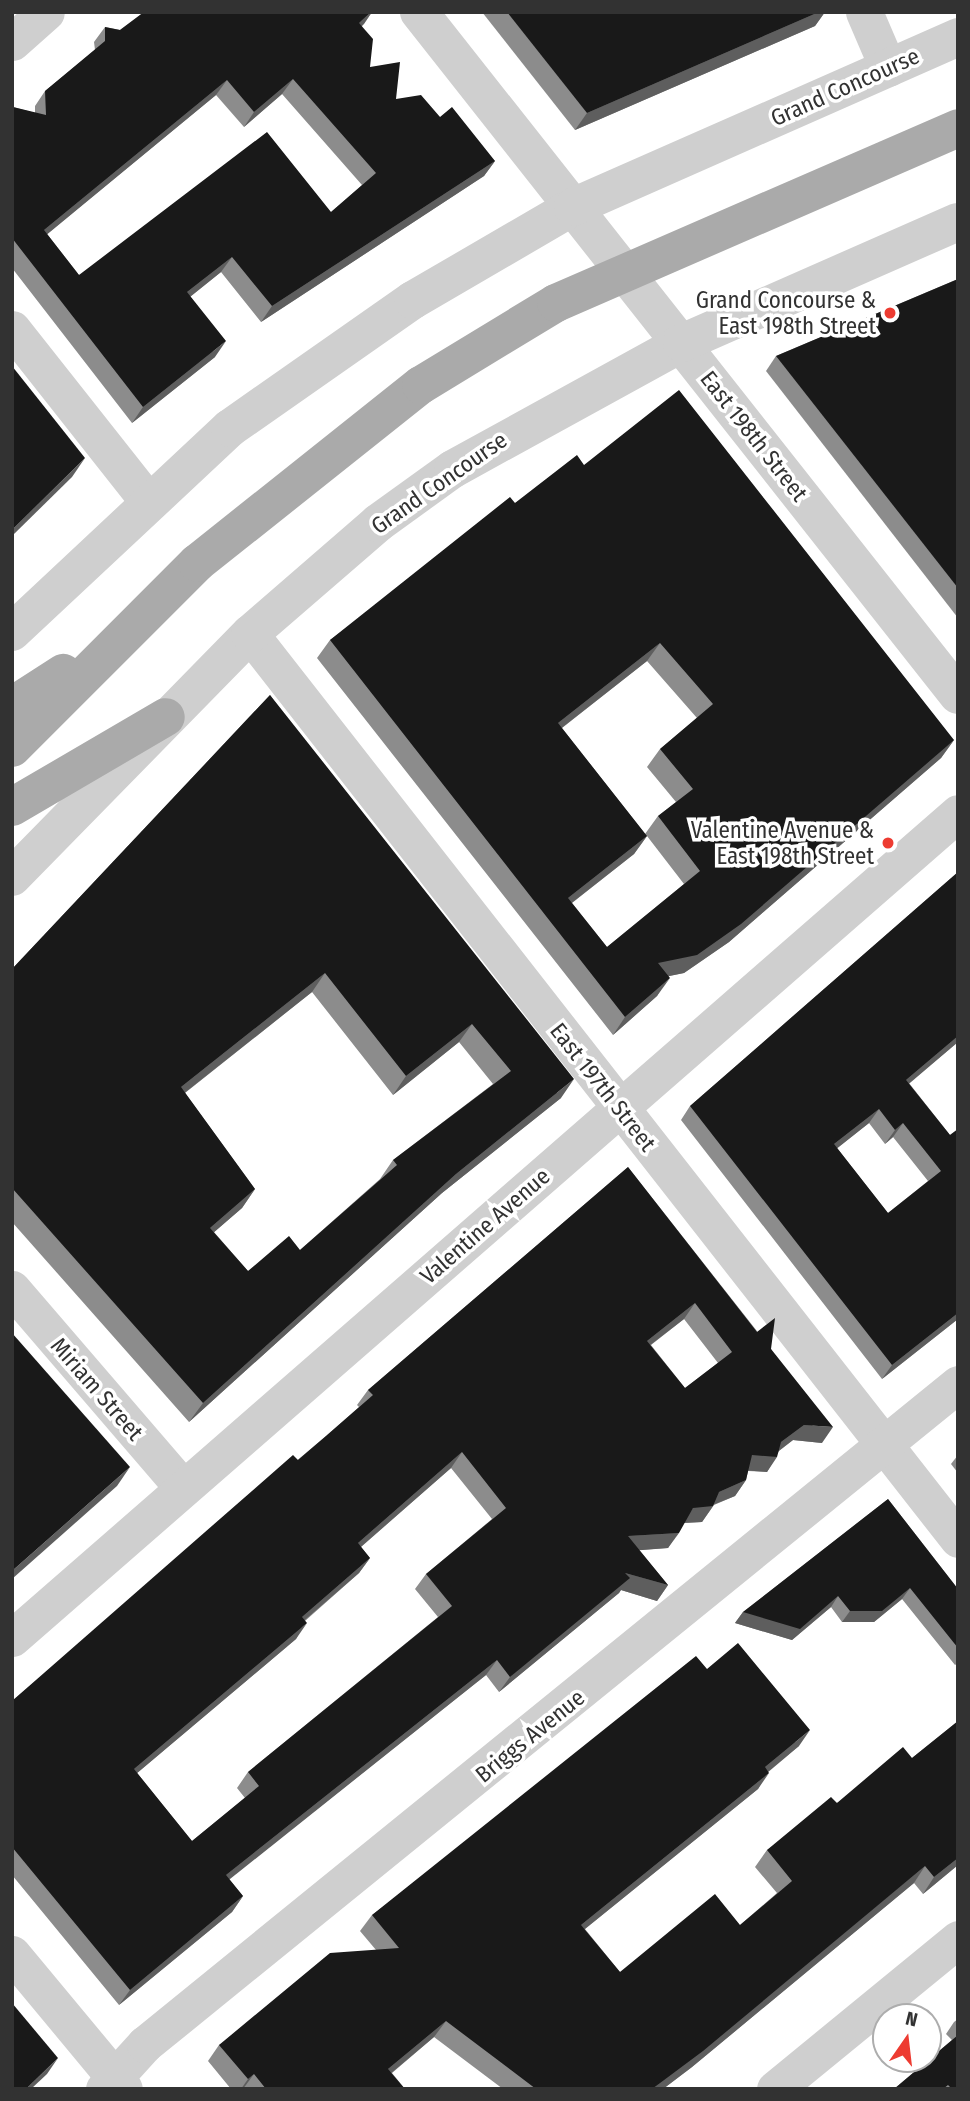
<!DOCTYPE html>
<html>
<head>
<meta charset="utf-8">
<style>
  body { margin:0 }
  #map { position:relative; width:970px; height:2101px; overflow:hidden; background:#fff; font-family:"Fira Sans Condensed",sans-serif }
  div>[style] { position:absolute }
  .minor>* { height:37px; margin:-18.5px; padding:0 18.5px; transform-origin:18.5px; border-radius:18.5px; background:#cfcfcf }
  .tertiary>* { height:38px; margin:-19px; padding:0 19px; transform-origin:19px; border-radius:19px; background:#cfcfcf }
  .primary>* { height:38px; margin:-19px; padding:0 19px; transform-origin:19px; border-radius:19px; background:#aaa }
  .wall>* { inset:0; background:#8c8c8c }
  .shaded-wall>* { inset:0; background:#5e5e5e }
  .building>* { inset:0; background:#191919 }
  .dots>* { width:19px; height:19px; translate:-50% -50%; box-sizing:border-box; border:4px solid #fff; border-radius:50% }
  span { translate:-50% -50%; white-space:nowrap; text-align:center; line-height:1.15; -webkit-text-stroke:7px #fff; paint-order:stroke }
  .street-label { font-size:23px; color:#323232 }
  .poi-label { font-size:23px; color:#323232 }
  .right { translate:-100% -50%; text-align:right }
  .frame { position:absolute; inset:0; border:14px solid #323232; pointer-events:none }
  .north { position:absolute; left:872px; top:2003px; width:70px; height:70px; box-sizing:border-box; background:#fff; border:2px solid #adadad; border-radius:50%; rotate:14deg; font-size:19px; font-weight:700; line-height:28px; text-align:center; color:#323232 }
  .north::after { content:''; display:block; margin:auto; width:24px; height:32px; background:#ed3b31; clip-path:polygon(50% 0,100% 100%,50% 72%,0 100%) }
</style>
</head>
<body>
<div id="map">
  <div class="minor">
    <div style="left:864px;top:12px;width:61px;rotate:66.8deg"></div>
    <div style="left:12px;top:42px;width:45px;rotate:-41.4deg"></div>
    <div style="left:12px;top:329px;width:218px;rotate:51.7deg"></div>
    <div style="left:250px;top:634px;width:1149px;rotate:51.96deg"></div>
    <div style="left:12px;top:1289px;width:262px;rotate:49.3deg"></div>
    <div style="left:12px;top:1638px;width:1255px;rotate:-41.09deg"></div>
    <div style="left:12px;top:1954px;width:175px;rotate:50.3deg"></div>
    <div style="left:104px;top:2089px;width:61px;rotate:-47.7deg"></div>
    <div style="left:145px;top:2044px;width:1047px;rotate:-39.07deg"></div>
    <div style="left:775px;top:2089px;width:237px;rotate:-39.3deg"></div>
  </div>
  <div class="tertiary">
    <div style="left:419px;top:12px;width:870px;rotate:51.72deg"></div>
    <div style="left:12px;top:632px;width:299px;rotate:-43.1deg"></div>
    <div style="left:230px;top:428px;width:223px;rotate:-35deg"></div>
    <div style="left:413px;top:300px;width:185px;rotate:-30.2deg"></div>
    <div style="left:573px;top:207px;width:421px;rotate:-23.8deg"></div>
    <div style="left:12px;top:877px;width:340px;rotate:-45.6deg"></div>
    <div style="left:250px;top:634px;width:169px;rotate:-40.9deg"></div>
    <div style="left:378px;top:523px;width:92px;rotate:-35.8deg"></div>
    <div style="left:453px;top:469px;width:261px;rotate:-28.8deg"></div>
    <div style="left:682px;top:343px;width:301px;rotate:-23.7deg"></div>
  </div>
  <div class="primary">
    <div style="left:12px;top:706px;width:61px;rotate:-32.9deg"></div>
    <div style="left:12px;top:748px;width:262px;rotate:-45deg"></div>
    <div style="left:197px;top:563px;width:286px;rotate:-38.5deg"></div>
    <div style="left:421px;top:385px;width:158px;rotate:-31.3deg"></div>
    <div style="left:556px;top:303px;width:438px;rotate:-23.5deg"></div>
    <div style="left:12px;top:807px;width:178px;rotate:-30.3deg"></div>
  </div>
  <div class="wall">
    <div style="clip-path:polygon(evenodd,144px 12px,372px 12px,362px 26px,370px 67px,396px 99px,440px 117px,495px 161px,484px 176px,261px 322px,221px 272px,190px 297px,215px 357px,132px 423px,12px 268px,12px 109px,13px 107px,35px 113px,35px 106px,45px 91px,95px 50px,94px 42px,105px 27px,120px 30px,144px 12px,282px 94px,362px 185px,331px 212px,79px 275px,47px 234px,216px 95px,244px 127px,282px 94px)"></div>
    <div style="clip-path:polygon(482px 12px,825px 12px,815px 26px,575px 130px)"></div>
    <div style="clip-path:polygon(958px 279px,958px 618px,766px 371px,776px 356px)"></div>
    <div style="clip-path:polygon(evenodd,584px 465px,954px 740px,941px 758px,729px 942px,684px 973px,669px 976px,657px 996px,613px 1035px,317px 658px,330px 640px,515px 503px,584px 465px,647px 661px,697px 718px,660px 749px,647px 767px,676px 802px,658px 816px,645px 834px,562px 728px,647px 661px,584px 465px,647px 836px,684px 884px,607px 947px,572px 903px,634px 854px,647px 836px)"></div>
    <div style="clip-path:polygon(evenodd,270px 695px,561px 1098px,442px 1193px,189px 1422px,12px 1222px,12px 969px,270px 695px,312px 992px,393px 1095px,459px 1042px,493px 1084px,393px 1160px,380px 1179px,300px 1250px,248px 1271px,214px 1232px,242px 1208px,255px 1189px,185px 1093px,312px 992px)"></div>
    <div style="clip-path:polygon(evenodd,958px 872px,958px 1042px,909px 1083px,950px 1135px,958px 1129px,958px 1319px,882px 1379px,681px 1120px,690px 1106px,958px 872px,869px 1123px,885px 1144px,893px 1137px,928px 1181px,888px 1213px,837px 1148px,869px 1123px)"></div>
    <div style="clip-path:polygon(evenodd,628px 1167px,771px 1349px,822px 1443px,793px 1440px,779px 1451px,767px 1472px,748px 1471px,746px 1480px,735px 1496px,714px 1505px,702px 1522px,684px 1523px,668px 1548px,639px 1550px,668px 1585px,657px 1601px,621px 1590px,619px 1593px,499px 1692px,486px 1675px,229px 1879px,243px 1896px,232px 1912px,119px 2005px,12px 1875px,12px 1701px,326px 1436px,359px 1407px,357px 1405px,368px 1390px,628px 1167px,684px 1319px,718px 1363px,685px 1388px,651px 1345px,684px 1319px,628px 1167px,451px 1468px,492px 1519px,426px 1574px,415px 1589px,438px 1617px,248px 1772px,237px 1788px,245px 1798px,192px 1841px,137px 1773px,296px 1639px,305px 1621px,359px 1573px,370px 1558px,361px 1547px,451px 1468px)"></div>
    <div style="clip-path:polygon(958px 1455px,958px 1473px,951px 1464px)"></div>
    <div style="clip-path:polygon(888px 1499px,958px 1589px,958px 1663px,955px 1665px,902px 1599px,874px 1622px,842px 1622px,831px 1607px,792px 1640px,735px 1623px,743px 1612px)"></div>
    <div style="clip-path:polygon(707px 1669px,799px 1746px,768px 1771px,758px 1789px,585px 1929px,620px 1972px,740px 1925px,777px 1893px,755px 1867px,767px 1850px,837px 1803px,912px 1758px,958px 1721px,958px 1865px,923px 1894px,914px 1883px,692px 2067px,663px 2089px,503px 2089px,434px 2037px,392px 2073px,405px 2089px,231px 2089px,208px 2061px,219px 2045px,376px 1950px,360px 1931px,372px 1915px)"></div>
    <div style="clip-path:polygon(958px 2019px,958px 2089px,894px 2089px,952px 2040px,946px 2034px,954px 2022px)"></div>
  </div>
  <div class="shaded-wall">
    <div style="clip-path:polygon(371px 12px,372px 12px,364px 24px,348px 38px,359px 23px)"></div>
    <div style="clip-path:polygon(819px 12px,825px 12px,815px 26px,575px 130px,587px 113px)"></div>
    <div style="clip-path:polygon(293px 79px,282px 94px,244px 127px,254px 112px)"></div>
    <div style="clip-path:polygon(227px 80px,216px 95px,33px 246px,44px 230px)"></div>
    <div style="clip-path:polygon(495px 161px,484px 176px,261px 322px,272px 306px)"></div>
    <div style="clip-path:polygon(232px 257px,221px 272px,176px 308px,187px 292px)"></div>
    <div style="clip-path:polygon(226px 341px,215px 357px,132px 423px,143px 407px)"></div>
    <div style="clip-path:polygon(85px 458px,72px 477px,12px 536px,12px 530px)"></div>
    <div style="clip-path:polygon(660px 643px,647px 661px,545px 741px,558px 723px)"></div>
    <div style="clip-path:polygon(954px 740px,941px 758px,729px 942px,684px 973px,645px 981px,658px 963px)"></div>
    <div style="clip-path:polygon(647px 836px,634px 854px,555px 916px,568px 898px)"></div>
    <div style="clip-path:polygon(325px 973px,312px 992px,168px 1106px,181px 1087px)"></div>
    <div style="clip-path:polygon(670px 978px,657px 996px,613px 1035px,625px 1017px)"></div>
    <div style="clip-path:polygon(472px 1024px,459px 1042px,393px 1095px,406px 1076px)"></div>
    <div style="clip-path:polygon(958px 1036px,958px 1042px,897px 1094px,906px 1080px)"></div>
    <div style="clip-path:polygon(574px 1079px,561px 1098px,442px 1193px,189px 1422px,203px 1403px,456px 1174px)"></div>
    <div style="clip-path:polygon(879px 1109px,869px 1123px,825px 1158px,834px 1144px)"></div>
    <div style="clip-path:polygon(903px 1123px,893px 1137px,885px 1144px,895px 1130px)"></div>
    <div style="clip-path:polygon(255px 1189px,242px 1208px,197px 1247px,210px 1228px)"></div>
    <div style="clip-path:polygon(695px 1303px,684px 1319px,636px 1356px,647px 1341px)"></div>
    <div style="clip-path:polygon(958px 1313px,958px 1319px,882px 1379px,892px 1365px)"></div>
    <div style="clip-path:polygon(804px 1425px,833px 1427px,822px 1443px,793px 1440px,772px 1456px,777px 1457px,767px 1472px,741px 1470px,752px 1455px,781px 1442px)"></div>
    <div style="clip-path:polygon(462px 1452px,451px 1468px,347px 1559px,358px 1543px)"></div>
    <div style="clip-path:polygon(130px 1467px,117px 1486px,12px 1579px,12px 1571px)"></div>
    <div style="clip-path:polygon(746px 1480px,735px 1496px,710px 1506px,713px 1506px,702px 1522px,682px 1523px,693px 1508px,719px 1492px)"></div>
    <div style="clip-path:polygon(679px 1533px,668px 1548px,617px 1552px,628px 1536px)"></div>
    <div style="clip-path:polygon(370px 1558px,359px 1573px,291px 1632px,302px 1617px)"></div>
    <div style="clip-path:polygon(625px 1573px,668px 1585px,657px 1601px,621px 1590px,619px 1593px,499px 1692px,510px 1677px)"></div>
    <div style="clip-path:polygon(910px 1588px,902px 1599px,874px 1622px,842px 1622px,850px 1611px)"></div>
    <div style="clip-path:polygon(838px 1596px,831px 1607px,792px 1640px,735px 1623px,743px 1612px)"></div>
    <div style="clip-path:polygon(307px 1623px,296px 1639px,123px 1785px,134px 1769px)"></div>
    <div style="clip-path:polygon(497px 1660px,486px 1675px,215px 1891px,226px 1875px)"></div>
    <div style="clip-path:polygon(810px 1730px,799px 1746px,754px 1784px,765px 1767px)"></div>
    <div style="clip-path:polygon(769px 1773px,758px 1789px,570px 1941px,581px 1925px)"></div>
    <div style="clip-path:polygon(958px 1858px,958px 1865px,923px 1894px,934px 1877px)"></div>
    <div style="clip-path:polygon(925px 1866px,914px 1883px,692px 2067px,663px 2089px,652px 2089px)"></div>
    <div style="clip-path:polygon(243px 1896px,232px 1912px,119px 2005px,130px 1990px)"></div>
    <div style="clip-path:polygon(446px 2021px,434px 2037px,377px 2085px,388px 2069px)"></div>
    <div style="clip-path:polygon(58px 2058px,47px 2074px,31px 2089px,26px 2089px)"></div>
    <div style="clip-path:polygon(254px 2074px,243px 2089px,241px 2089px,248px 2079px)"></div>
  </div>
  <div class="building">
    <div style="clip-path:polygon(evenodd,144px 12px,371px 12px,359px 23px,373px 39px,370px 67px,400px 62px,396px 99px,421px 95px,440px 117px,452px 107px,495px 161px,272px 306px,232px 257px,187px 292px,226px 341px,143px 407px,12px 238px,12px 127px,14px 126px,13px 107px,46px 115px,45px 91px,105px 41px,105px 27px,120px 30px,144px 12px,293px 79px,376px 173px,331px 212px,267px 132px,79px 275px,44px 230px,227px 80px,254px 112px,293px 79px)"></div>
    <div style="clip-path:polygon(507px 12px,819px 12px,587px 113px)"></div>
    <div style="clip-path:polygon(958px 279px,958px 588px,776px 356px)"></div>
    <div style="clip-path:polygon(12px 366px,85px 458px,12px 530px)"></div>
    <div style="clip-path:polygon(evenodd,679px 390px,954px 740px,741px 924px,697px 955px,658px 963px,670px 978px,625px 1017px,330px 640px,510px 497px,515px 503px,577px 455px,584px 465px,679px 390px,660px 643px,713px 704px,660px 749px,693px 789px,658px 816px,700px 871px,607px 947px,568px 898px,647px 836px,558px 723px,660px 643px)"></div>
    <div style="clip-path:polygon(evenodd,270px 695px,574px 1079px,456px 1174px,203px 1403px,12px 1188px,12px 969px,270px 695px,325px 973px,406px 1076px,472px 1024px,511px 1071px,393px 1160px,397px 1165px,300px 1250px,289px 1236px,248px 1271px,210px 1228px,255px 1189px,181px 1087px,325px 973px)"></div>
    <div style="clip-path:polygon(evenodd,958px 872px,958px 1036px,906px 1080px,950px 1135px,958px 1129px,958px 1313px,892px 1365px,690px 1106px,958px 872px,879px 1109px,895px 1130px,903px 1123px,941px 1171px,888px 1213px,834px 1144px,879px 1109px)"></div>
    <div style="clip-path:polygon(evenodd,628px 1167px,757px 1332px,775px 1318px,771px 1349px,833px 1427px,804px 1425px,781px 1442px,777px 1457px,752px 1455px,746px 1480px,719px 1492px,713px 1506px,693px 1508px,679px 1533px,628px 1536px,668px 1585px,625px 1573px,630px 1578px,510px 1677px,497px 1660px,226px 1875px,243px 1896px,130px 1990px,12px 1847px,12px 1701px,293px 1455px,298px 1460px,326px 1436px,373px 1395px,368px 1390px,628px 1167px,695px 1303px,732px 1352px,685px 1388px,647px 1341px,695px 1303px,628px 1167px,462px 1452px,506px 1508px,426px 1574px,452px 1606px,248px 1772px,259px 1786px,192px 1841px,134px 1769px,307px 1623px,302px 1617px,370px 1558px,358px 1543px,462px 1452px)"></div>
    <div style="clip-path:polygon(12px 1333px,130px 1467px,12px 1571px)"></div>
    <div style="clip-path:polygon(888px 1499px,958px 1589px,958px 1648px,910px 1588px,882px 1611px,850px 1611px,838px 1596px,800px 1629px,743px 1612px)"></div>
    <div style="clip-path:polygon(738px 1643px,810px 1730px,765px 1767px,769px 1773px,581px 1925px,620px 1972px,715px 1894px,740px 1925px,792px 1881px,767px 1850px,831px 1797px,837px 1803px,903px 1747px,912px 1758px,958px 1721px,958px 1858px,934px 1877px,925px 1866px,703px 2051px,652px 2089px,536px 2089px,446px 2021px,388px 2069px,405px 2089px,266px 2089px,254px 2074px,248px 2079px,219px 2045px,330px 1953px,399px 1948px,372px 1915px,696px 1656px,707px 1669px)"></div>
    <div style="clip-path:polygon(12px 2003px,58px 2058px,26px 2089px,12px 2089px)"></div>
    <div style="clip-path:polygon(958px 2035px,958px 2089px,952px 2089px,948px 2085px,943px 2089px,894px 2089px)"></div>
  </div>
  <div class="dots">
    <div style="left:890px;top:313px;background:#ed3b31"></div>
    <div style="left:888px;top:843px;background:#ed3b31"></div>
  </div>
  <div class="street-label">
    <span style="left:845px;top:87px;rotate:-24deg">Grand Concourse</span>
    <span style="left:754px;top:436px;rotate:52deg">East 198th Street</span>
    <span style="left:439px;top:483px;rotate:-35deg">Grand Concourse</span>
    <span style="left:603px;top:1087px;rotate:52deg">East 197th Street</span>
    <span style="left:485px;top:1226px;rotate:-41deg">Valentine Avenue</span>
    <span style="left:97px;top:1389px;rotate:49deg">Miriam Street</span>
    <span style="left:530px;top:1736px;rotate:-39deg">Briggs Avenue</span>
  </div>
  <div class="poi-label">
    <span class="right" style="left:876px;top:313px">Grand Concourse &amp;<br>East 198th Street</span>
    <span class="right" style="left:874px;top:843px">Valentine Avenue &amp;<br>East 198th Street</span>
  </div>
  <div class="frame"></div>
  <div class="north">N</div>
</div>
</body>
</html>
